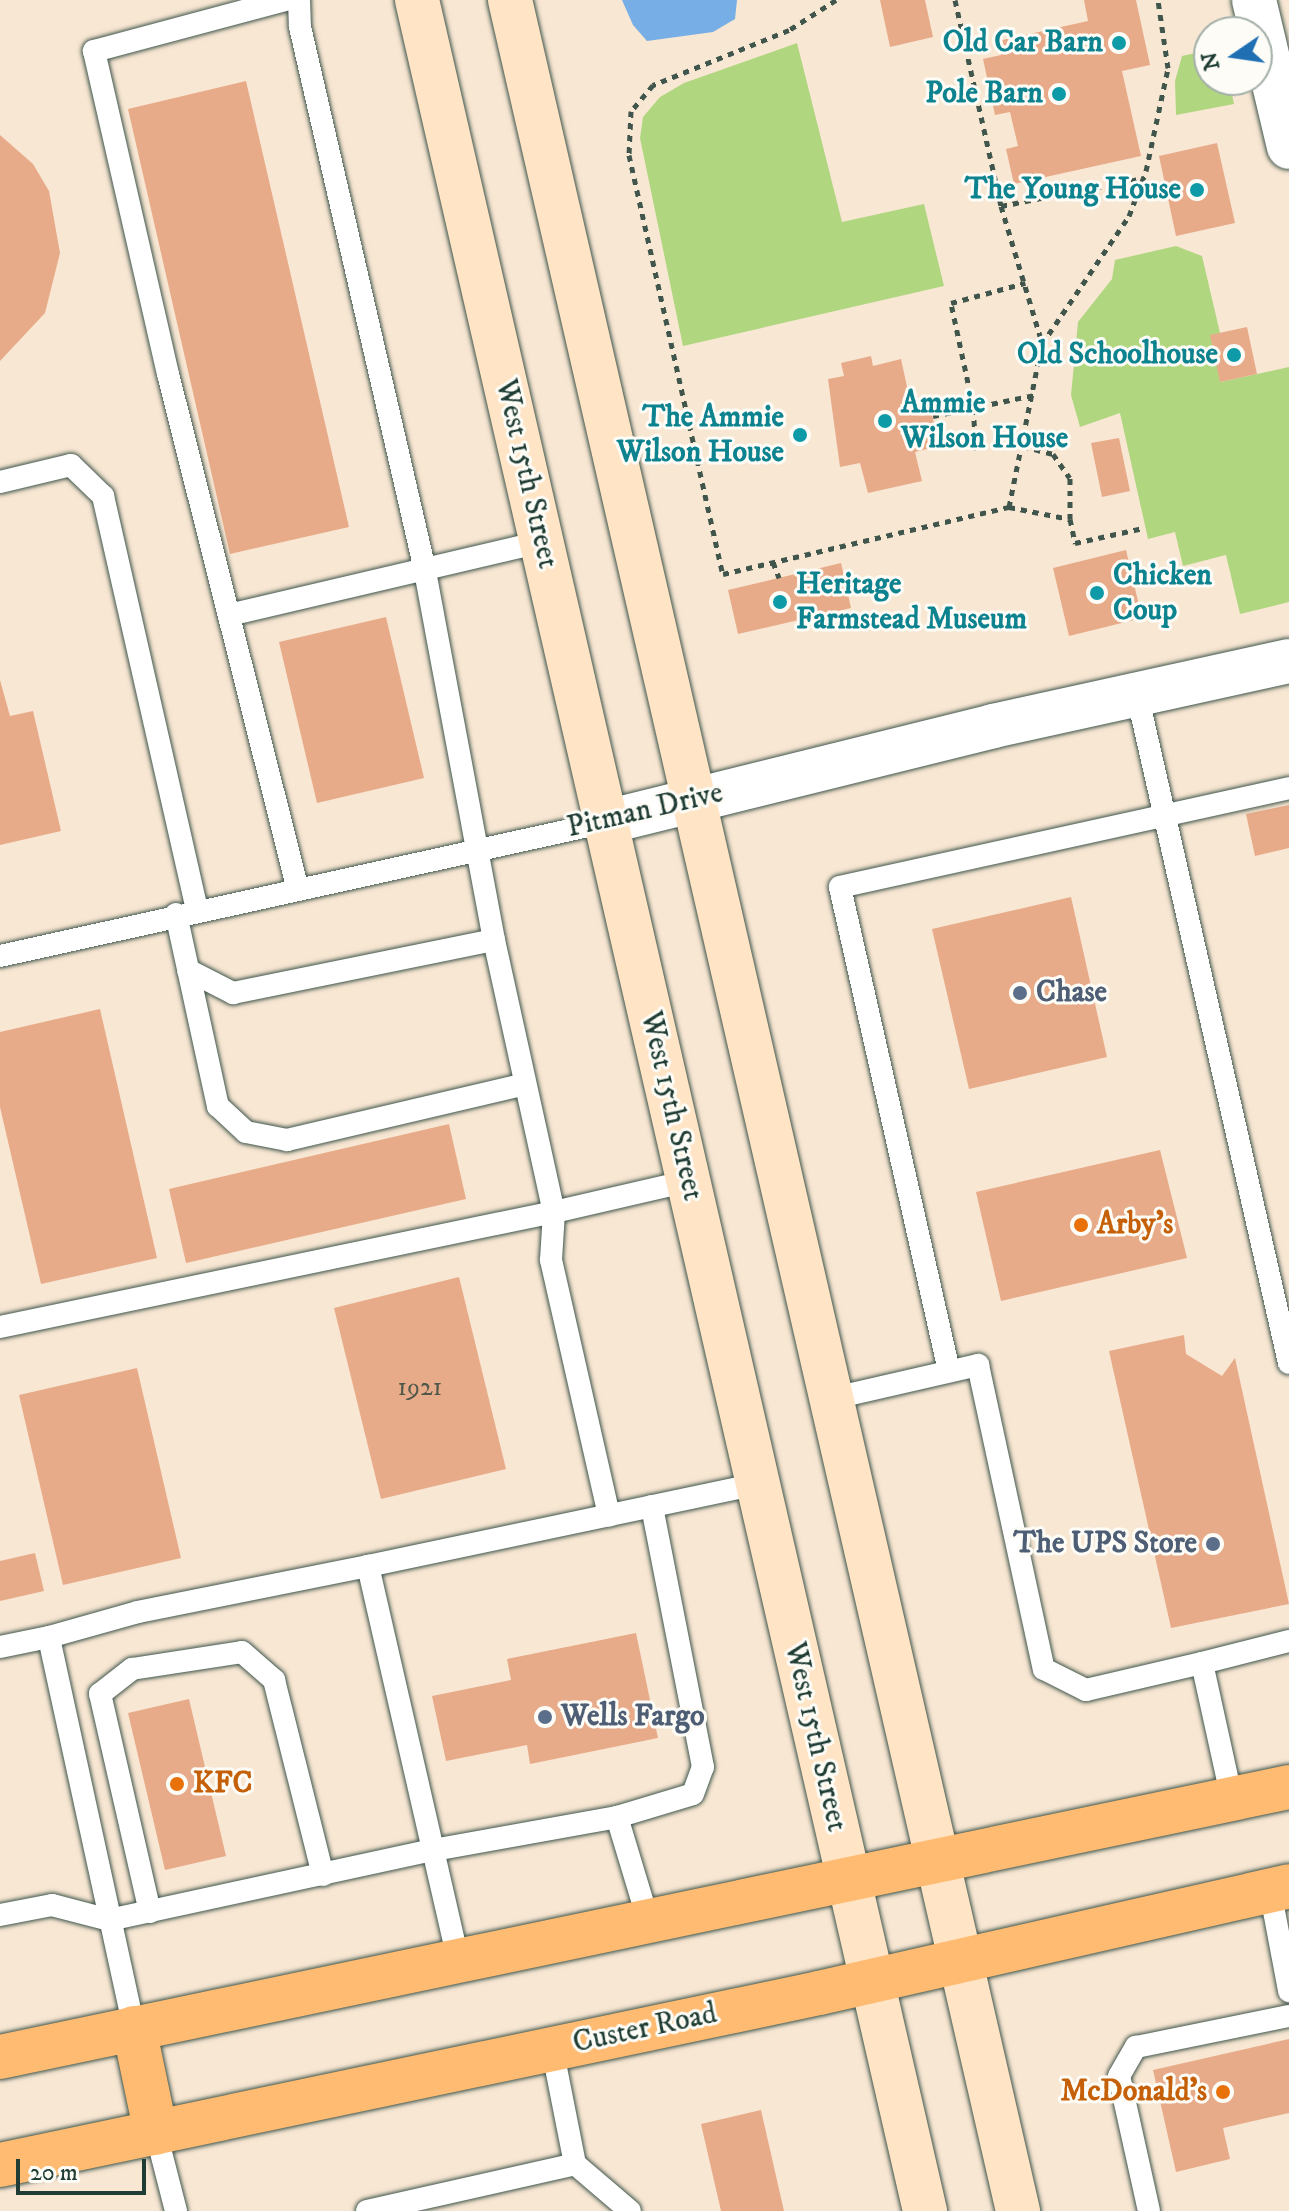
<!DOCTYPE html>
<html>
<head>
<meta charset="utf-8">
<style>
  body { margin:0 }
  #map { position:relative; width:1289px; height:2211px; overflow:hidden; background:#f8e7d3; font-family:"IM FELL DW Pica",serif }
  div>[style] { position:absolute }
  .green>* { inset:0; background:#b0d680 }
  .water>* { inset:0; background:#77aee5 }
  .building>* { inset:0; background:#e8ab8a }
  .path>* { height:5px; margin-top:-2.5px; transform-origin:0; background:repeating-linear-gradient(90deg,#40564c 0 6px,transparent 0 12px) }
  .roads { filter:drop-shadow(0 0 2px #40564c) drop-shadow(0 0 2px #40564c) }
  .service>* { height:22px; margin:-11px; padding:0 11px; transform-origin:11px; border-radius:11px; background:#fff }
  .minor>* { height:44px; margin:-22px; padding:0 22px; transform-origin:22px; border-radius:22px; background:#fff }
  .secondary>* { height:44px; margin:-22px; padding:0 22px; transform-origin:22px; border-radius:22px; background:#ffe4c6 }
  .primary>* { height:44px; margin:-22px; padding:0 22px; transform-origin:22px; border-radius:22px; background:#febb71 }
  .dots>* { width:22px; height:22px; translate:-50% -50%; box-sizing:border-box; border:4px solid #fdfcf7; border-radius:50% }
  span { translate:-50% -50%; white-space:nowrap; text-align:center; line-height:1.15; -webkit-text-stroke:6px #fdfcf7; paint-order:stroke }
  .number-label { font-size:26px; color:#51584a }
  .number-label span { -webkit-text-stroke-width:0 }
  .culture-label { font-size:30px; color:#0d838f; font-weight:700 }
  .right { translate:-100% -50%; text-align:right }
  .left { translate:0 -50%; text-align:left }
  .street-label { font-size:30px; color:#1f3d34 }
  .service-label { font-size:30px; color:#4e5e75; font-weight:700 }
  .food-label { font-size:30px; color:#c56008; font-weight:700 }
  .north { position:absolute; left:1193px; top:16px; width:80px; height:80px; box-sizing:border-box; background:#fdfcf7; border:2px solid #a4b0a9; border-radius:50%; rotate:257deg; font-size:22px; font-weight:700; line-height:32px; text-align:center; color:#1f3d34 }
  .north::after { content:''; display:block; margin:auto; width:28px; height:36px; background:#1f6fb2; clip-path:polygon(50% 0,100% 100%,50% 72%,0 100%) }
  .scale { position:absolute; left:16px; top:2159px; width:130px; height:36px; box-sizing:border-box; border:4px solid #1f3d34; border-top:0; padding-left:10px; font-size:24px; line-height:28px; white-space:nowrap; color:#1f3d34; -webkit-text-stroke:6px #fdfcf7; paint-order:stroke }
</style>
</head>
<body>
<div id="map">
  <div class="green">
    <div style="clip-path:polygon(797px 43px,842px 222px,924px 204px,944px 286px,683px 346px,640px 138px,643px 117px,660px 97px,684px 83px)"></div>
    <div style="clip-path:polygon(1209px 50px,1209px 80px,1229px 80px,1234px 104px,1176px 115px,1175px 81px,1182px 56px)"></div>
    <div style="clip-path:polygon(1176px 246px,1202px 256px,1220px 333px,1220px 382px,1289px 367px,1289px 602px,1240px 614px,1226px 555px,1183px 566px,1175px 532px,1148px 539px,1120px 413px,1080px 427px,1071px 395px,1078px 322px,1112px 279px,1115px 260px)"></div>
  </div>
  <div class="water">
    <div style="clip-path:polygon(622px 0,737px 0,735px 19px,713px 32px,647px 41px,633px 25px)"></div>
  </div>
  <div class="building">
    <div style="clip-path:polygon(880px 0,925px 0,933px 37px,890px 47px)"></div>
    <div style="clip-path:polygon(1084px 0,1136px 0,1150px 65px,1122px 71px,1141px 156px,1014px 184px,1006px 149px,1018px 146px,1010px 112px,995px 115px,983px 59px,1001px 55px,998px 41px,1088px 21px)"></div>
    <div style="clip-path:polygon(246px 81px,349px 527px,230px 554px,128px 109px)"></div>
    <div style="clip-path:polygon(0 135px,33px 164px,49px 191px,60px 253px,45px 313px,0 361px)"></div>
    <div style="clip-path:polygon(1217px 143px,1235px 223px,1176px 236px,1159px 156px)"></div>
    <div style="clip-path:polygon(1247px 327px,1257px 374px,1220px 382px,1210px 335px)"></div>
    <div style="clip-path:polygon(871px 356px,873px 366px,901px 359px,911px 405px,929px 401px,939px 446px,915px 452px,922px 481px,868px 493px,860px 463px,840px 467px,828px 379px,844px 376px,841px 363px)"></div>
    <div style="clip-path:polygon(1119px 438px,1130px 491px,1102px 497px,1091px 443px)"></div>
    <div style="clip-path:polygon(1126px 550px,1142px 618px,1069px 636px,1053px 568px)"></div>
    <div style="clip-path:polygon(841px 563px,851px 608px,738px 634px,728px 590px)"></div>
    <div style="clip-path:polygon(386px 617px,424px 778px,317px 803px,279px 642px)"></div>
    <div style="clip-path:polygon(0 680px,10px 716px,33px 711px,61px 831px,0 845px)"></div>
    <div style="clip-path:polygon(1289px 805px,1289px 848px,1255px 856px,1246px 814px)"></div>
    <div style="clip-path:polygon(1071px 897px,1107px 1057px,969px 1089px,932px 929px)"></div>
    <div style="clip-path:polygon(100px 1009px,157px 1258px,41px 1284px,0 1107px,0 1032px)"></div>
    <div style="clip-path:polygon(449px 1124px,466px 1199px,186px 1263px,169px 1189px)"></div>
    <div style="clip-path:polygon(1160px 1150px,1187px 1258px,1001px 1301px,976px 1192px)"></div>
    <div style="clip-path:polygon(459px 1277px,506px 1469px,381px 1499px,334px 1308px)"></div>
    <div style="clip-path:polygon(1184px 1335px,1186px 1354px,1222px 1376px,1235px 1358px,1289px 1604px,1171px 1628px,1109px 1351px)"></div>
    <div style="clip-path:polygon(137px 1368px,181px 1558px,63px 1585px,19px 1395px)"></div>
    <div style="clip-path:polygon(35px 1553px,44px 1591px,0 1601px,0 1561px)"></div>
    <div style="clip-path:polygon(636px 1633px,658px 1738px,530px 1764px,527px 1745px,446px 1761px,432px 1696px,511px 1680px,507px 1659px)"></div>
    <div style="clip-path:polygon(189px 1699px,226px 1856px,165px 1870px,128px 1713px)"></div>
    <div style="clip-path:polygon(1289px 2039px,1289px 2113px,1223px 2128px,1230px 2159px,1176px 2172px,1153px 2070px)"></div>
    <div style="clip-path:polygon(761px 2110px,784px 2211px,721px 2211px,701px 2124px)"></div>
  </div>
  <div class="path">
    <div style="left:836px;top:0;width:56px;rotate:147.4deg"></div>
    <div style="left:789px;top:30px;width:147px;rotate:158deg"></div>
    <div style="left:653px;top:85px;width:34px;rotate:130deg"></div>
    <div style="left:631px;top:111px;width:44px;rotate:92.6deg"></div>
    <div style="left:629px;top:155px;width:429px;rotate:77.4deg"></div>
    <div style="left:723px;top:574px;width:294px;rotate:-13.2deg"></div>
    <div style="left:1009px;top:507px;width:166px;rotate:-78.6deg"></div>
    <div style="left:1042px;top:344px;width:155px;rotate:-55.8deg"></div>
    <div style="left:1129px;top:216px;width:48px;rotate:-69.3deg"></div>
    <div style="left:1146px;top:171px;width:105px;rotate:-77.9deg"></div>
    <div style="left:1168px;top:68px;width:69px;rotate:-98.4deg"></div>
    <div style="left:955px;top:0;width:211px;rotate:77.4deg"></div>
    <div style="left:1001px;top:206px;width:143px;rotate:73.3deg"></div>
    <div style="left:1001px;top:206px;width:146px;rotate:-11.1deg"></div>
    <div style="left:933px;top:416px;width:103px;rotate:-11.7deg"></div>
    <div style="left:1023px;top:446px;width:31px;rotate:15deg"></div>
    <div style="left:1053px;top:454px;width:29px;rotate:55deg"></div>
    <div style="left:1070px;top:478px;width:41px;rotate:90deg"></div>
    <div style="left:976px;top:450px;width:44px;rotate:-93.9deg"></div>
    <div style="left:973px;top:406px;width:105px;rotate:-102.1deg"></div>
    <div style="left:951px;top:303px;width:77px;rotate:-15.1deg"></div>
    <div style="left:1009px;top:507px;width:62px;rotate:11.1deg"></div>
    <div style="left:1070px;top:519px;width:25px;rotate:78deg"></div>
    <div style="left:1075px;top:543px;width:70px;rotate:-12.4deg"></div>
    <div style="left:773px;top:562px;width:17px;rotate:69deg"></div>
  </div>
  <div class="roads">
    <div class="service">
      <div style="left:285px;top:0;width:198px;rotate:165deg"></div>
      <div style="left:94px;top:51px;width:331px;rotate:77.1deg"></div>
      <div style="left:168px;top:374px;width:532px;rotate:75.86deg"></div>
      <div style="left:299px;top:0;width:27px;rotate:88deg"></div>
      <div style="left:300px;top:27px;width:553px;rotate:77.04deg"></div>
      <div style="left:424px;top:566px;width:380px;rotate:79.4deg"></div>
      <div style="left:494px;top:940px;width:279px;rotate:77.6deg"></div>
      <div style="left:554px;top:1212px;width:138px;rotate:-13deg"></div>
      <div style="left:0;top:482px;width:73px;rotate:-13.5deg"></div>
      <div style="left:71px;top:465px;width:45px;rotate:44.1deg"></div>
      <div style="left:103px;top:496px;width:424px;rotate:77.2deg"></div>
      <div style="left:229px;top:615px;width:320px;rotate:-13.2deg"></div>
      <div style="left:1137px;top:694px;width:686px;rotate:77.2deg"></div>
      <div style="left:176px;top:914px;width:197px;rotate:77.7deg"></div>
      <div style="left:218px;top:1106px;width:38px;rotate:43deg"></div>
      <div style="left:246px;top:1132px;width:42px;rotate:11deg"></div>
      <div style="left:287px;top:1140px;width:244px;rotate:-13.2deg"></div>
      <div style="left:0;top:956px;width:621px;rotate:-12.47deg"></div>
      <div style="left:188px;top:970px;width:51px;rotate:27.1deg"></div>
      <div style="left:233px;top:993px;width:266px;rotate:-11.5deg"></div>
      <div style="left:0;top:1327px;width:566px;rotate:-11.73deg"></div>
      <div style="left:554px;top:1212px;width:48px;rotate:93.6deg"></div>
      <div style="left:551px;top:1260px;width:262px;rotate:77.2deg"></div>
      <div style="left:949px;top:1371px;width:496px;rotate:-102.7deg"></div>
      <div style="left:840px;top:887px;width:460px;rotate:-12.4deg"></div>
      <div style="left:834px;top:1398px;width:148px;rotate:-12.9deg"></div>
      <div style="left:978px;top:1365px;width:311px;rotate:77.8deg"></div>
      <div style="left:1044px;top:1669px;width:47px;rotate:26.6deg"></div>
      <div style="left:1086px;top:1690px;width:119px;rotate:-13.1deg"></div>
      <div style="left:1202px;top:1663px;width:139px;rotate:77.6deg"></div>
      <div style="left:368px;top:1566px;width:399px;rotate:-11.9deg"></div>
      <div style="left:0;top:1647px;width:50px;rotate:-11.5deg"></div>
      <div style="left:1202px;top:1663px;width:90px;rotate:-14.2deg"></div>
      <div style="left:617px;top:1817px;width:79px;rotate:-16.8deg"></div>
      <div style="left:693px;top:1794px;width:29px;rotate:-70deg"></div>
      <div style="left:703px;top:1767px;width:266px;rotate:-101.1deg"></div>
      <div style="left:1270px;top:1890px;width:103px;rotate:79.3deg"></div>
      <div style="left:150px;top:1912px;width:224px;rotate:-102.9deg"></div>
      <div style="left:100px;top:1694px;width:41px;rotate:-38deg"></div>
      <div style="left:132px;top:1669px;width:111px;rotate:-8.8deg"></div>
      <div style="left:242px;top:1652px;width:43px;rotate:41.2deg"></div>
      <div style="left:274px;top:1680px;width:201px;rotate:75.9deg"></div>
      <div style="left:0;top:1915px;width:53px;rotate:-10.9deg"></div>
      <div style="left:52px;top:1905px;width:59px;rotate:14.7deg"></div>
      <div style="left:109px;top:1920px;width:332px;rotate:-12.2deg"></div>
      <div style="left:434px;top:1850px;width:186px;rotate:-10.2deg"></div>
      <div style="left:617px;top:1817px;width:108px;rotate:73.2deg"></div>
      <div style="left:134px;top:2028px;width:400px;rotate:-102.3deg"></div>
      <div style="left:49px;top:1637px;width:92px;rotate:-15.7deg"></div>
      <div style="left:138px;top:1612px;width:235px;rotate:-11.3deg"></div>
      <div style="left:368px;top:1566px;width:404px;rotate:77.1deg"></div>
      <div style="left:156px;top:2133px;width:81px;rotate:75.6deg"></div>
      <div style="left:575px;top:2164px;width:72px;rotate:40.5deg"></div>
      <div style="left:367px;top:2211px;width:213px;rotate:-12.7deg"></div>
      <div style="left:575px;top:2164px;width:118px;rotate:-101.2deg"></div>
      <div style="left:1149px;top:2211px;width:138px;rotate:-102.5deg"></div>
      <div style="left:1119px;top:2076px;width:34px;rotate:-60deg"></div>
      <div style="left:1136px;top:2047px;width:156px;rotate:-11.5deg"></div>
    </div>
    <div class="minor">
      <div style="left:1254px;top:0;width:151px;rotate:76.6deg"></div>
      <div style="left:606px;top:822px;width:399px;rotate:-13.9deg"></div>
      <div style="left:993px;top:726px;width:303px;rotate:-12.4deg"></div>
    </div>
    <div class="secondary">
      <div style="left:417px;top:0;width:2269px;rotate:77.06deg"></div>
      <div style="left:510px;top:0;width:2269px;rotate:77.06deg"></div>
    </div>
    <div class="primary">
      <div style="left:134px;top:2028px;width:107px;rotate:78.2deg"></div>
      <div style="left:0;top:2057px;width:1317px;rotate:-11.83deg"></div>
      <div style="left:0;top:2165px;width:837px;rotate:-11.86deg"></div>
      <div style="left:819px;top:1993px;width:482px;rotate:-12.8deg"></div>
    </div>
  </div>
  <div class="dots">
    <div style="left:1119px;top:43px;background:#0f9aa8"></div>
    <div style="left:1059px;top:94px;background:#0f9aa8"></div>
    <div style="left:1197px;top:190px;background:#0f9aa8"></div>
    <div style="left:1234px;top:355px;background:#0f9aa8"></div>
    <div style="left:885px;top:421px;background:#0f9aa8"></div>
    <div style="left:800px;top:435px;background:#0f9aa8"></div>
    <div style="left:1097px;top:593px;background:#0f9aa8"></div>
    <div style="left:780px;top:602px;background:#0f9aa8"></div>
    <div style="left:1020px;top:993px;background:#5c6f8a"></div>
    <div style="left:1081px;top:1225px;background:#e8710a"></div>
    <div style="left:1213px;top:1544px;background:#5c6f8a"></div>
    <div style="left:545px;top:1717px;background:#5c6f8a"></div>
    <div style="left:177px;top:1784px;background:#e8710a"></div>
    <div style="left:1223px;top:2092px;background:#e8710a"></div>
  </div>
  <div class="number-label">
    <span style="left:420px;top:1388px">1921</span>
  </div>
  <div class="culture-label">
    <span class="right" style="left:1103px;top:43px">Old Car Barn</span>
    <span class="right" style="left:1043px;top:94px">Pole Barn</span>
    <span class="right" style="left:1181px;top:190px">The Young House</span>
    <span class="right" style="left:1218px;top:355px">Old Schoolhouse</span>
    <span class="left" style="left:901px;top:421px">Ammie<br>Wilson House</span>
    <span class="right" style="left:784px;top:435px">The Ammie<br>Wilson House</span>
    <span class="left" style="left:1113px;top:593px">Chicken<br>Coup</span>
    <span class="left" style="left:796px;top:602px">Heritage<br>Farmstead Museum</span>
  </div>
  <div class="street-label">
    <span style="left:526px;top:474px;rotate:77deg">West 15th Street</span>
    <span style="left:645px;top:811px;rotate:-13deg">Pitman Drive</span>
    <span style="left:671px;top:1106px;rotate:77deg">West 15th Street</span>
    <span style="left:815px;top:1737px;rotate:77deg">West 15th Street</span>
    <span style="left:645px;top:2029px;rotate:-12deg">Custer Road</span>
  </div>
  <div class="service-label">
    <span class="left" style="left:1036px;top:993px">Chase</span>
    <span class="right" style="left:1197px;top:1544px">The UPS Store</span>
    <span class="left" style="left:561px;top:1717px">Wells Fargo</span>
  </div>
  <div class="food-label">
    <span class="left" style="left:1097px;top:1225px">Arby's</span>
    <span class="left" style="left:193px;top:1784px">KFC</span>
    <span class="right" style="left:1207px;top:2092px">McDonald's</span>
  </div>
  <div class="north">N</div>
  <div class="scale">20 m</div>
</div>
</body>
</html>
